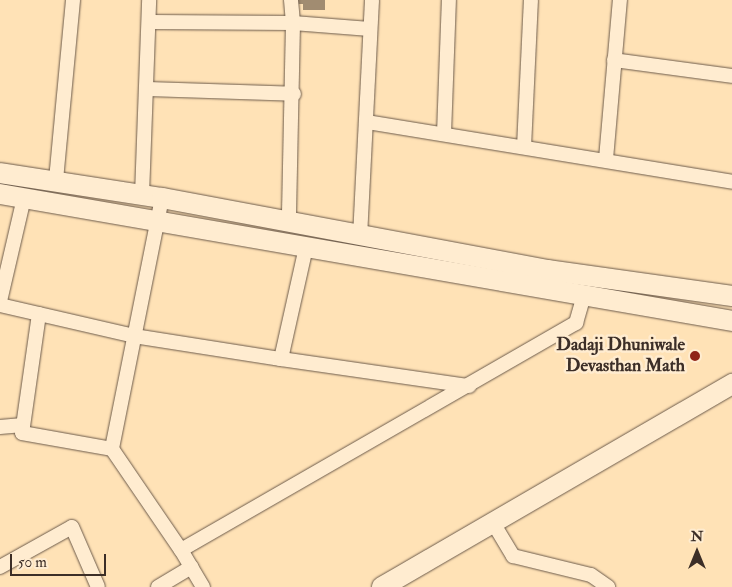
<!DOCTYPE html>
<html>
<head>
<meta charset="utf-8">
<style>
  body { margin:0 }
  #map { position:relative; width:732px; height:587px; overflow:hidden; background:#ffe2b6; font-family:"IM FELL Double Pica",serif }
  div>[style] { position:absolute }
  .building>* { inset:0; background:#a18c71 }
  .roads { filter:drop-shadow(0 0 1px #6d5b4b) drop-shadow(0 0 1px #6d5b4b) }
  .street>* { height:14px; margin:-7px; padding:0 7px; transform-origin:7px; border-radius:7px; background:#ffecd0 }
  .secondary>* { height:20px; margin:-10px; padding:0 10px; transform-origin:10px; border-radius:10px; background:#ffecd0 }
  .dots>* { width:14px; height:14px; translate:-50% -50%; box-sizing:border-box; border:2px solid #ffecd0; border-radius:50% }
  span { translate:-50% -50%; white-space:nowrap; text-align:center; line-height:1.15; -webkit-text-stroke:5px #ffecd0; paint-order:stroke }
  .poi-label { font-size:18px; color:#3c2e27; font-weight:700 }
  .right { translate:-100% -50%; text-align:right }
  .north { position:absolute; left:672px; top:527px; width:50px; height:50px; -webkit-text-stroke:4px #ffecd0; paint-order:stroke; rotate:0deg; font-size:14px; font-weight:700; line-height:20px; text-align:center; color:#3c2e27 }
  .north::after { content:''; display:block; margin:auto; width:18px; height:22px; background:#3c2e27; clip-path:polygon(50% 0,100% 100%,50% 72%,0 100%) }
  .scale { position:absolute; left:10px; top:554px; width:96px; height:22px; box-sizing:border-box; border:2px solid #3c2e27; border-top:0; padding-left:6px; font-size:15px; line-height:18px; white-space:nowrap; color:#3c2e27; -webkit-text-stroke:4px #ffecd0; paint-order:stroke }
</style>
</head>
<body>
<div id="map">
  <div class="building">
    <div style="clip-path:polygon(296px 0,325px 0,325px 10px,303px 10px,303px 4px,296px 4px)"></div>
  </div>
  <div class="roads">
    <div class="street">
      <div style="left:291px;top:0;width:23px;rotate:85deg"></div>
      <div style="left:293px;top:23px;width:77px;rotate:4.5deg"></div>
      <div style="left:151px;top:22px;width:142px;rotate:0.4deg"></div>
      <div style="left:293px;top:23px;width:199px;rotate:91.2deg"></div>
      <div style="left:614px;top:60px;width:119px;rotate:7.7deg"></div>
      <div style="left:147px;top:89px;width:147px;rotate:1.9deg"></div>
      <div style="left:367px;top:122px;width:370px;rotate:9.3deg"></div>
      <div style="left:444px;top:134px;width:134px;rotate:-87.9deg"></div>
      <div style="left:524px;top:147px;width:147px;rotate:-87.3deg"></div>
      <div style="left:606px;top:159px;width:160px;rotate:-85deg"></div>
      <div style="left:56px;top:180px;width:181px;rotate:-84.6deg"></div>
      <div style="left:142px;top:195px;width:195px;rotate:-87.9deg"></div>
      <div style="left:162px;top:198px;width:256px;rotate:101.3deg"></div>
      <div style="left:112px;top:449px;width:122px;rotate:55.7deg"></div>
      <div style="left:360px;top:237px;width:237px;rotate:-87.1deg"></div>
      <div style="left:0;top:301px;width:106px;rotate:-76.9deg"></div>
      <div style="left:0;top:305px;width:138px;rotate:13deg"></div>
      <div style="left:134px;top:336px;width:149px;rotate:8.9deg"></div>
      <div style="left:281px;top:359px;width:115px;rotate:-77.4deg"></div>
      <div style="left:39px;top:314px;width:120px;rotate:98.1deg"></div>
      <div style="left:22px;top:433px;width:91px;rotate:10.1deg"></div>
      <div style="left:281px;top:359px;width:190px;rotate:8.2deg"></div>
      <div style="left:0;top:427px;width:23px;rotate:-5deg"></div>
      <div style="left:492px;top:521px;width:41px;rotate:59deg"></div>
      <div style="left:513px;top:556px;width:80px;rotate:13.7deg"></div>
      <div style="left:591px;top:575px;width:21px;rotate:35deg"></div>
      <div style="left:0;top:567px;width:82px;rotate:-29.1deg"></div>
      <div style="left:72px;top:527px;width:65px;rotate:66.6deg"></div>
      <div style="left:158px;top:587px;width:39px;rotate:-31deg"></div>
      <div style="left:203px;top:587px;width:43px;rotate:-120.7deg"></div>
      <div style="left:181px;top:550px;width:456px;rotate:-29.9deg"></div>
      <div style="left:576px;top:323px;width:29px;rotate:-74deg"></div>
    </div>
    <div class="secondary">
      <div style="left:0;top:173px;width:164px;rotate:8.8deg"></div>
      <div style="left:162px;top:198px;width:392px;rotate:10.6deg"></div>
      <div style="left:547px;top:270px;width:187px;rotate:8deg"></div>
      <div style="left:0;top:194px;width:743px;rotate:9.84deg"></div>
      <div style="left:382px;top:587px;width:405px;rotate:-30.1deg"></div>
    </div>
  </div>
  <div class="dots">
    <div style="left:695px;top:356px;background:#8f2418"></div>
  </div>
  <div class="poi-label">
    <span class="right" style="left:685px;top:356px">Dadaji Dhuniwale<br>Devasthan Math</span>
  </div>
  <div class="north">N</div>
  <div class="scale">50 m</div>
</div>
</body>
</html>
